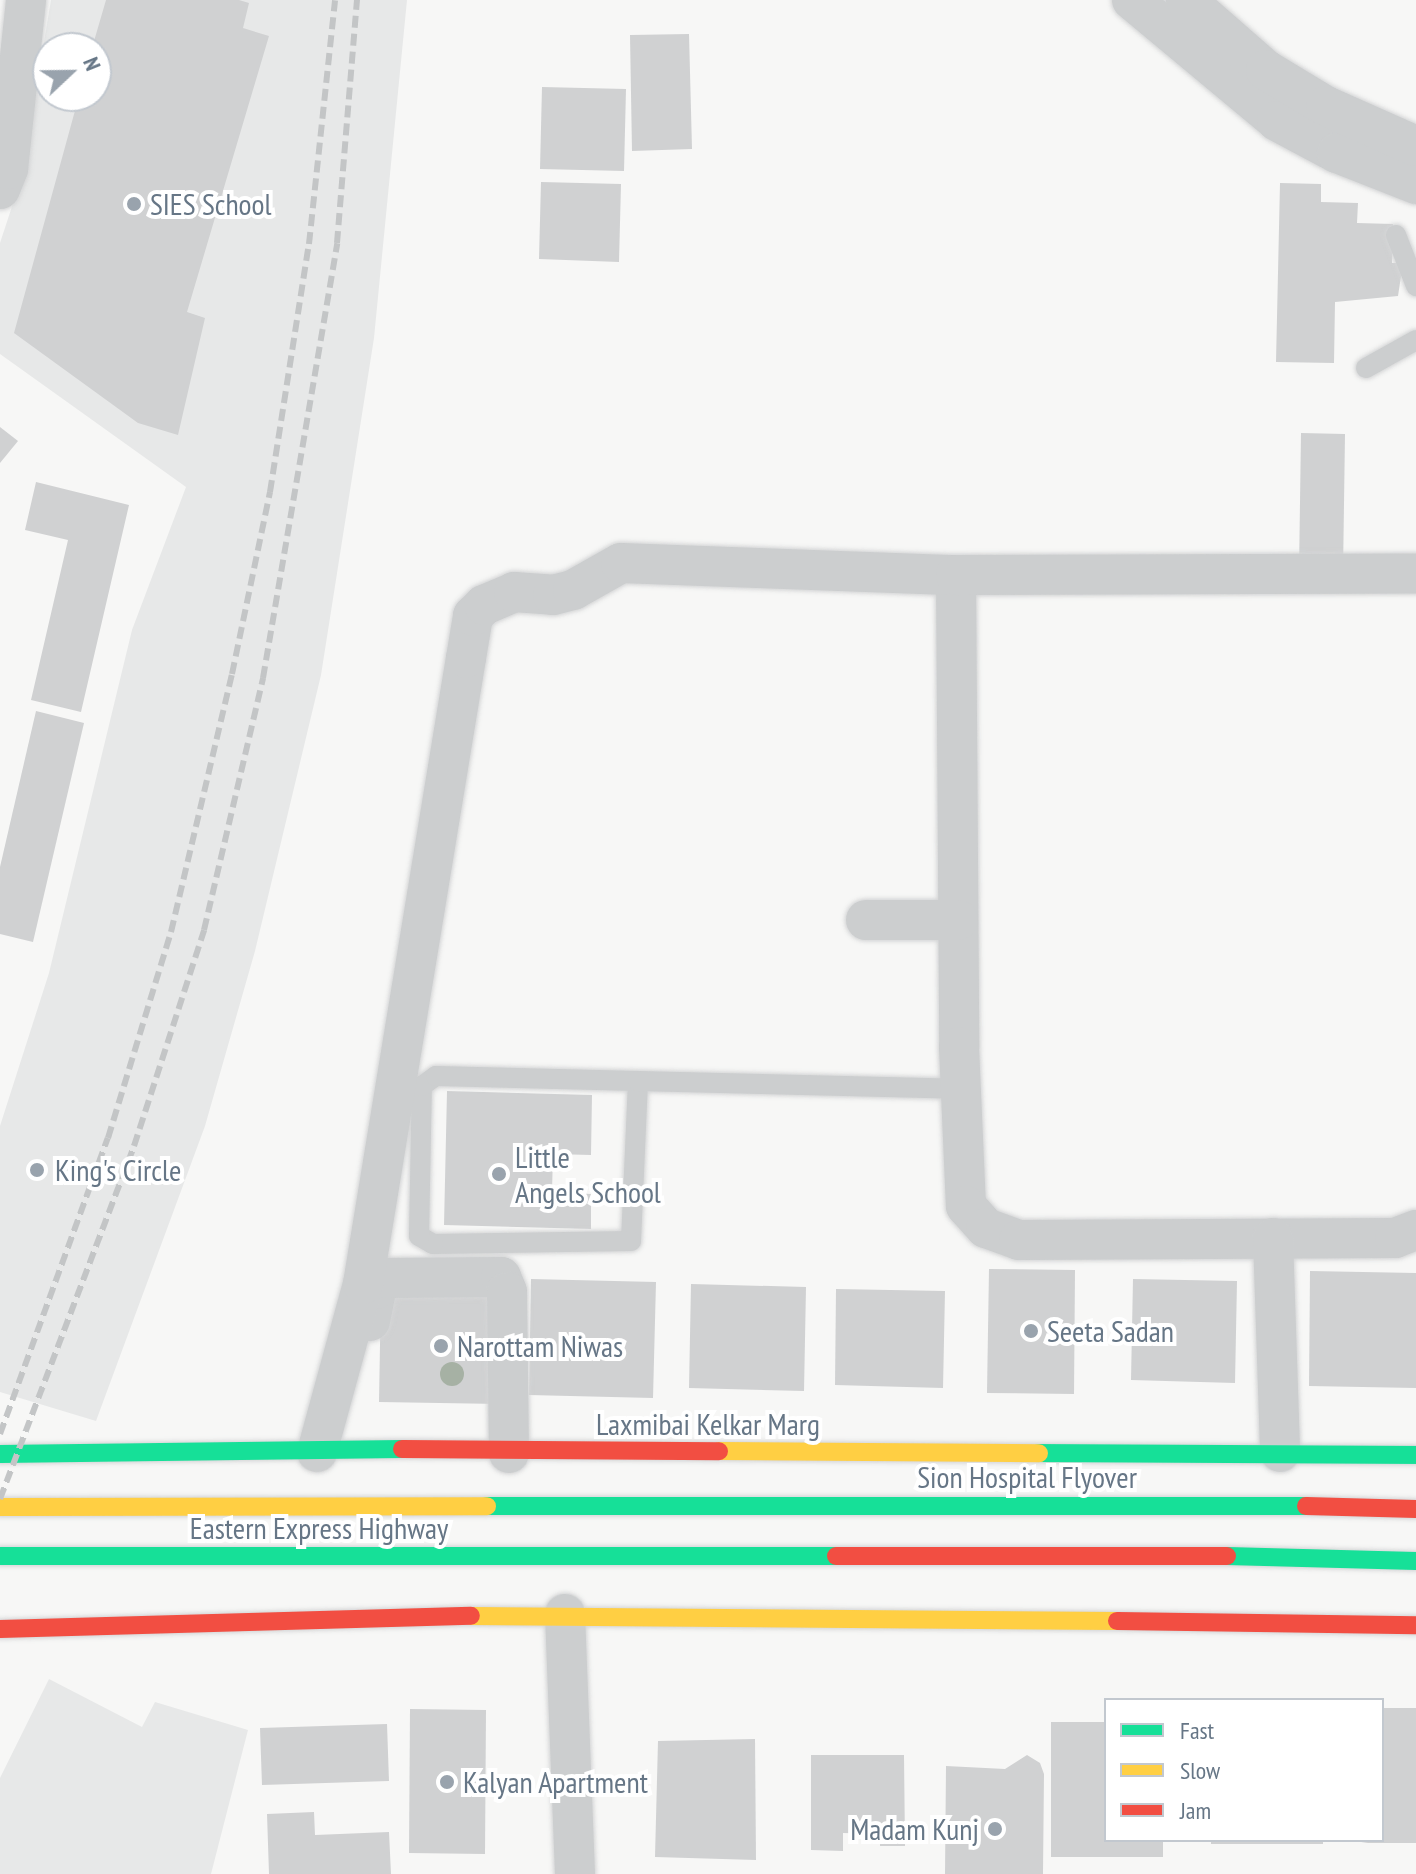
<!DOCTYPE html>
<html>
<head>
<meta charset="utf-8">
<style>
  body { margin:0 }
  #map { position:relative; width:1416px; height:1874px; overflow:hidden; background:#f7f7f6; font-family:"PT Sans Narrow",sans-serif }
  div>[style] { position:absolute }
  .built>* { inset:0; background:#e7e8e8 }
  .building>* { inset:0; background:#d0d1d2 }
  .roads { filter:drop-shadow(0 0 2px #d4d5d6) drop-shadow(0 0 2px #d4d5d6) }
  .lane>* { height:20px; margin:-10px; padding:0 10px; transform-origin:10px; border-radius:10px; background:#cccecf }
  .street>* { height:40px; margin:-20px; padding:0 20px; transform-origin:20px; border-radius:20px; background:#cccecf }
  .fast>* { height:18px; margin:-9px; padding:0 9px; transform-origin:9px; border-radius:9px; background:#16e098 }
  .slow>* { height:18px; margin:-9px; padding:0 9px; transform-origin:9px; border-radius:9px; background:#ffcf43 }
  .jam>* { height:18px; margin:-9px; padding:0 9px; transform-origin:9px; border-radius:9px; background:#f24e42 }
  .rail>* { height:6px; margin-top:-3px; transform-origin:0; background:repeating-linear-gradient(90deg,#c3c5c6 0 12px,transparent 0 18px) }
  .trees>* { width:24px; height:24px; margin:-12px; border-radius:50%; background:#a6b1a4 }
  .dots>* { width:22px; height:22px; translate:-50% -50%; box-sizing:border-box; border:4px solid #fff; border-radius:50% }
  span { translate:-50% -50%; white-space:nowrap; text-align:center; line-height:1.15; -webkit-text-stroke:8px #fff; paint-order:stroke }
  .poi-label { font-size:30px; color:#667686 }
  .left { translate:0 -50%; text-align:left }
  .right { translate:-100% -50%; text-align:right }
  .street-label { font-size:30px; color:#667686 }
  .legend { position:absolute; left:1104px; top:1698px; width:280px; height:144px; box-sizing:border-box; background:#fff; border:2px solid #c2c8cf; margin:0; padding:10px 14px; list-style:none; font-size:24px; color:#667686 }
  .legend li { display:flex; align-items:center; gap:16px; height:40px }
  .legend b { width:40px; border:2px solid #c2c8cf }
  .north { position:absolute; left:32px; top:32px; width:80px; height:80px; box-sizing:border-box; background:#fff; border:2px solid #c2c8cf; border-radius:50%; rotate:68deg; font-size:22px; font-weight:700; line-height:32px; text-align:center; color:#667686 }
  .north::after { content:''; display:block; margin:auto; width:28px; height:36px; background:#99a3ad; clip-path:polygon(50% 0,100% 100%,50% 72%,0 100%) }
</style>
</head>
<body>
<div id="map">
  <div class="built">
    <div style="clip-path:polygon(evenodd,51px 0,407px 0,374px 338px,321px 675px,255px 951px,205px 1126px,96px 1421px,0 1392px,0 1126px,49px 973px,132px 630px,186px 487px,0 354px,0 243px,21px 179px,51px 0,48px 48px,96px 48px,96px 96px,48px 96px,48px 48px)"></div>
    <div style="clip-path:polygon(49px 1679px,142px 1727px,155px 1702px,248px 1730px,211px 1874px,0 1874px,0 1778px)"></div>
  </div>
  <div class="building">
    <div style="clip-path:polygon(106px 0,239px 0,249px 3px,243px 28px,269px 36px,187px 312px,205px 318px,178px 435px,138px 423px,14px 333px,79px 96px,96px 96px,92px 48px)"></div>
    <div style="clip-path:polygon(689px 34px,692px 149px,632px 151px,630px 35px)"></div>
    <div style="clip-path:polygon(542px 87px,626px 89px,624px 171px,540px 169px)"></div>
    <div style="clip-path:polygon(541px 182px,621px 184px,619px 262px,539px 259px)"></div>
    <div style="clip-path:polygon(1280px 183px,1321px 184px,1321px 202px,1358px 203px,1357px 223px,1393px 224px,1392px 263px,1403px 263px,1398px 296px,1335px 302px,1334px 363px,1276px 362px)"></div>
    <div style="clip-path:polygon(0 427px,18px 441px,0 463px)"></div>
    <div style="clip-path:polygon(1301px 433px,1345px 434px,1343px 573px,1299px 572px)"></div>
    <div style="clip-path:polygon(36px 482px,129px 505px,81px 712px,31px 700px,68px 540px,25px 530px)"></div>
    <div style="clip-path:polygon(36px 711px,84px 723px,33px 942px,0 934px,0 867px)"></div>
    <div style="clip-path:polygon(447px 1091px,592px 1095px,591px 1155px,553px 1154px,552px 1192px,591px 1194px,591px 1229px,444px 1225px)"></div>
    <div style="clip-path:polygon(989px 1269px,1075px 1270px,1074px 1394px,987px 1393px)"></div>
    <div style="clip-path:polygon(1310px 1271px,1416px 1273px,1416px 1388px,1309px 1386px)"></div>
    <div style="clip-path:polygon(531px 1279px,656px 1282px,653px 1398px,529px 1395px)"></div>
    <div style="clip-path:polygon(1133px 1279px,1237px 1281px,1235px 1383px,1131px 1380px)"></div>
    <div style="clip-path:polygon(691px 1284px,806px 1287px,804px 1391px,689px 1388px)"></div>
    <div style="clip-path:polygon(381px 1288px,502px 1291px,500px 1404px,379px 1402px)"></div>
    <div style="clip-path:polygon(836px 1289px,945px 1291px,943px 1388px,835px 1385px)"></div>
    <div style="clip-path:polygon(1382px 1708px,1416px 1708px,1416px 1843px,1361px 1843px,1382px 1840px)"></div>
    <div style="clip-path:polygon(410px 1709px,486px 1710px,485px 1854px,409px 1853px)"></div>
    <div style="clip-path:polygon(1051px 1722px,1106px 1722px,1106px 1840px,1163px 1840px,1163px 1857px,1051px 1857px)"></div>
    <div style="clip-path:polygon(387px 1724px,389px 1781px,262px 1785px,260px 1728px)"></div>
    <div style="clip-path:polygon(755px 1739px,756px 1860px,655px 1857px,658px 1741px)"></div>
    <div style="clip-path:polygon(811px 1755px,904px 1755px,905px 1846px,880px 1846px,880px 1834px,843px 1833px,843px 1851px,811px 1850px)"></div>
    <div style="clip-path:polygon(1027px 1755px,1040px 1763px,1044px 1774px,1043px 1874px,945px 1874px,946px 1766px,1005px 1769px)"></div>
    <div style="clip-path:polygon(314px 1812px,315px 1835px,389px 1832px,391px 1874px,269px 1874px,267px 1814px)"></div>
    <div style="clip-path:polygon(1211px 1840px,1323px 1840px,1323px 1844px,1211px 1844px)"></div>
  </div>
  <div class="roads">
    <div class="lane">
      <div style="left:1396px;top:235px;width:55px;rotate:68.6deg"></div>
      <div style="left:1366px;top:368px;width:57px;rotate:-29.2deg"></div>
      <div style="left:638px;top:1081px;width:160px;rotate:92.5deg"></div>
      <div style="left:631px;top:1241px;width:198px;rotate:179.1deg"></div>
      <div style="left:433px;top:1244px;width:16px;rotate:-150deg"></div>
      <div style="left:419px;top:1236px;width:150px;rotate:-88.9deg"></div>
      <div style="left:422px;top:1086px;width:17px;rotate:-36deg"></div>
      <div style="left:436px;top:1076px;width:202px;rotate:1.4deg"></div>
      <div style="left:638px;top:1081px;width:321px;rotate:1.4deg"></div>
    </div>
    <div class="street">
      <div style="left:1132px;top:0;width:189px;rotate:39.8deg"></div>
      <div style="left:1277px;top:121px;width:68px;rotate:28.1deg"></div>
      <div style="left:1337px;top:153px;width:85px;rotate:21.4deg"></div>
      <div style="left:1186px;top:0;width:106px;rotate:41.2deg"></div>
      <div style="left:1266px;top:70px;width:70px;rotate:31deg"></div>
      <div style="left:1326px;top:106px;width:98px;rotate:24deg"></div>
      <div style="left:0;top:189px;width:22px;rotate:-68deg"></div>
      <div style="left:8px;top:169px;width:170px;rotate:-83.9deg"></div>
      <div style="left:956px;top:575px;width:472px;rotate:89.6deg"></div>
      <div style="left:959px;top:1047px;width:159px;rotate:87.5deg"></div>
      <div style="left:966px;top:1206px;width:30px;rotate:48deg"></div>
      <div style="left:986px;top:1228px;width:35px;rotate:20deg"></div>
      <div style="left:1019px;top:1240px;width:376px;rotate:-0.3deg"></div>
      <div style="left:1395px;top:1238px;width:22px;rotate:-21deg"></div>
      <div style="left:866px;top:920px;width:92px"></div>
      <div style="left:1273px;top:1238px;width:214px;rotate:88.1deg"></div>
      <div style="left:370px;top:1321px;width:33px;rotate:-79deg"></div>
      <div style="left:376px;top:1289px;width:15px;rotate:-48deg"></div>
      <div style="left:386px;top:1278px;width:115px;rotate:-0.5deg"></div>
      <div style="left:501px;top:1277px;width:16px;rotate:68deg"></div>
      <div style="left:507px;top:1292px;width:161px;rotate:89.3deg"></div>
      <div style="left:317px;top:1452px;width:174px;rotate:-74.7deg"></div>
      <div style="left:363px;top:1284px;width:634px;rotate:-80.66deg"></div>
      <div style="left:466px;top:658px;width:43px;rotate:-80.5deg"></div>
      <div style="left:473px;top:616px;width:16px;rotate:-45deg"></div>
      <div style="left:484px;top:605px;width:33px;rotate:-23deg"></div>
      <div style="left:514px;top:592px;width:39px;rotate:4deg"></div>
      <div style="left:553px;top:595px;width:21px;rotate:-14deg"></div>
      <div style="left:573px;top:590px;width:55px;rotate:-29.4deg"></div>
      <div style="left:621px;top:563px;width:335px;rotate:2.1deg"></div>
      <div style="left:956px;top:575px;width:460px;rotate:-0.2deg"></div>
      <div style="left:565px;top:1614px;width:260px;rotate:87.8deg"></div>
    </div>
    <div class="fast">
      <div style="left:1039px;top:1453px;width:377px;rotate:0.3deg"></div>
      <div style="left:0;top:1454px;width:402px;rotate:-0.7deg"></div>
      <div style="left:487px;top:1506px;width:819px"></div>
      <div style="left:0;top:1556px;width:836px"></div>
      <div style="left:1227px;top:1556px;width:189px;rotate:1.5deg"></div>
    </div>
    <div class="slow">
      <div style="left:719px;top:1451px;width:320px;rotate:0.4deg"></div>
      <div style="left:0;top:1507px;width:487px;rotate:-0.1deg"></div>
      <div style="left:471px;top:1616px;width:646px;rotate:0.44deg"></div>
    </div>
    <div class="jam">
      <div style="left:402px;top:1449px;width:317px;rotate:0.4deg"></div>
      <div style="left:1306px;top:1506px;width:110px;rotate:1.6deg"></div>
      <div style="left:836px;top:1556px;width:391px"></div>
      <div style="left:1117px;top:1621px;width:299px;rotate:0.8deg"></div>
      <div style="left:0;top:1629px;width:471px;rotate:-1.6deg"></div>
    </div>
  </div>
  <div class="rail">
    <div style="left:0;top:1434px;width:315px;rotate:-70deg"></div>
    <div style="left:108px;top:1138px;width:215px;rotate:-73deg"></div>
    <div style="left:171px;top:932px;width:265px;rotate:-76.7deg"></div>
    <div style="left:232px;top:674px;width:186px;rotate:-78.2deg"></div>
    <div style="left:270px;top:492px;width:251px;rotate:-81.1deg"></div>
    <div style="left:309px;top:244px;width:245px;rotate:-83.9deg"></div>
    <div style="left:0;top:1499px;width:378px;rotate:-69.2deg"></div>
    <div style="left:134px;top:1146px;width:227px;rotate:-72deg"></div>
    <div style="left:204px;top:930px;width:259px;rotate:-76.8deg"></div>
    <div style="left:263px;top:678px;width:441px;rotate:-80.3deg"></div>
    <div style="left:337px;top:243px;width:244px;rotate:-85.3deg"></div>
  </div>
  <div class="trees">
    <div style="left:452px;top:1374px"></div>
  </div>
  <div class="dots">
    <div style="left:134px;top:204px;background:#99a3ad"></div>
    <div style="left:37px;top:1170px;background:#99a3ad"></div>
    <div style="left:499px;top:1174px;background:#99a3ad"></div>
    <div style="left:1031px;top:1331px;background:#99a3ad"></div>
    <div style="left:441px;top:1346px;background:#99a3ad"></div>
    <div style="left:447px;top:1782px;background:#99a3ad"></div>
    <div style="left:995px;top:1829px;background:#99a3ad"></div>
  </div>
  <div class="poi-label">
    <span class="left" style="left:150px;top:204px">SIES School</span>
    <span class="left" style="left:515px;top:1174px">Little<br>Angels School</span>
    <span class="left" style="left:55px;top:1170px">King's Circle</span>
    <span class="left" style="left:1047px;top:1331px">Seeta Sadan</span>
    <span class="left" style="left:457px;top:1346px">Narottam Niwas</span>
    <span class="left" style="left:463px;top:1782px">Kalyan Apartment</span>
    <span class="right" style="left:979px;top:1829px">Madam Kunj</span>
  </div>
  <div class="street-label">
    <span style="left:708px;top:1424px">Laxmibai Kelkar Marg</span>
    <span style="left:1027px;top:1477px">Sion Hospital Flyover</span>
    <span style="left:319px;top:1528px">Eastern Express Highway</span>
  </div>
  <ul class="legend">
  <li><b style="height:10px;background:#16e098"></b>Fast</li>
  <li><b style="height:10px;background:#ffcf43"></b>Slow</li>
  <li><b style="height:10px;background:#f24e42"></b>Jam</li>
  </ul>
  <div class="north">N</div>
</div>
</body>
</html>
